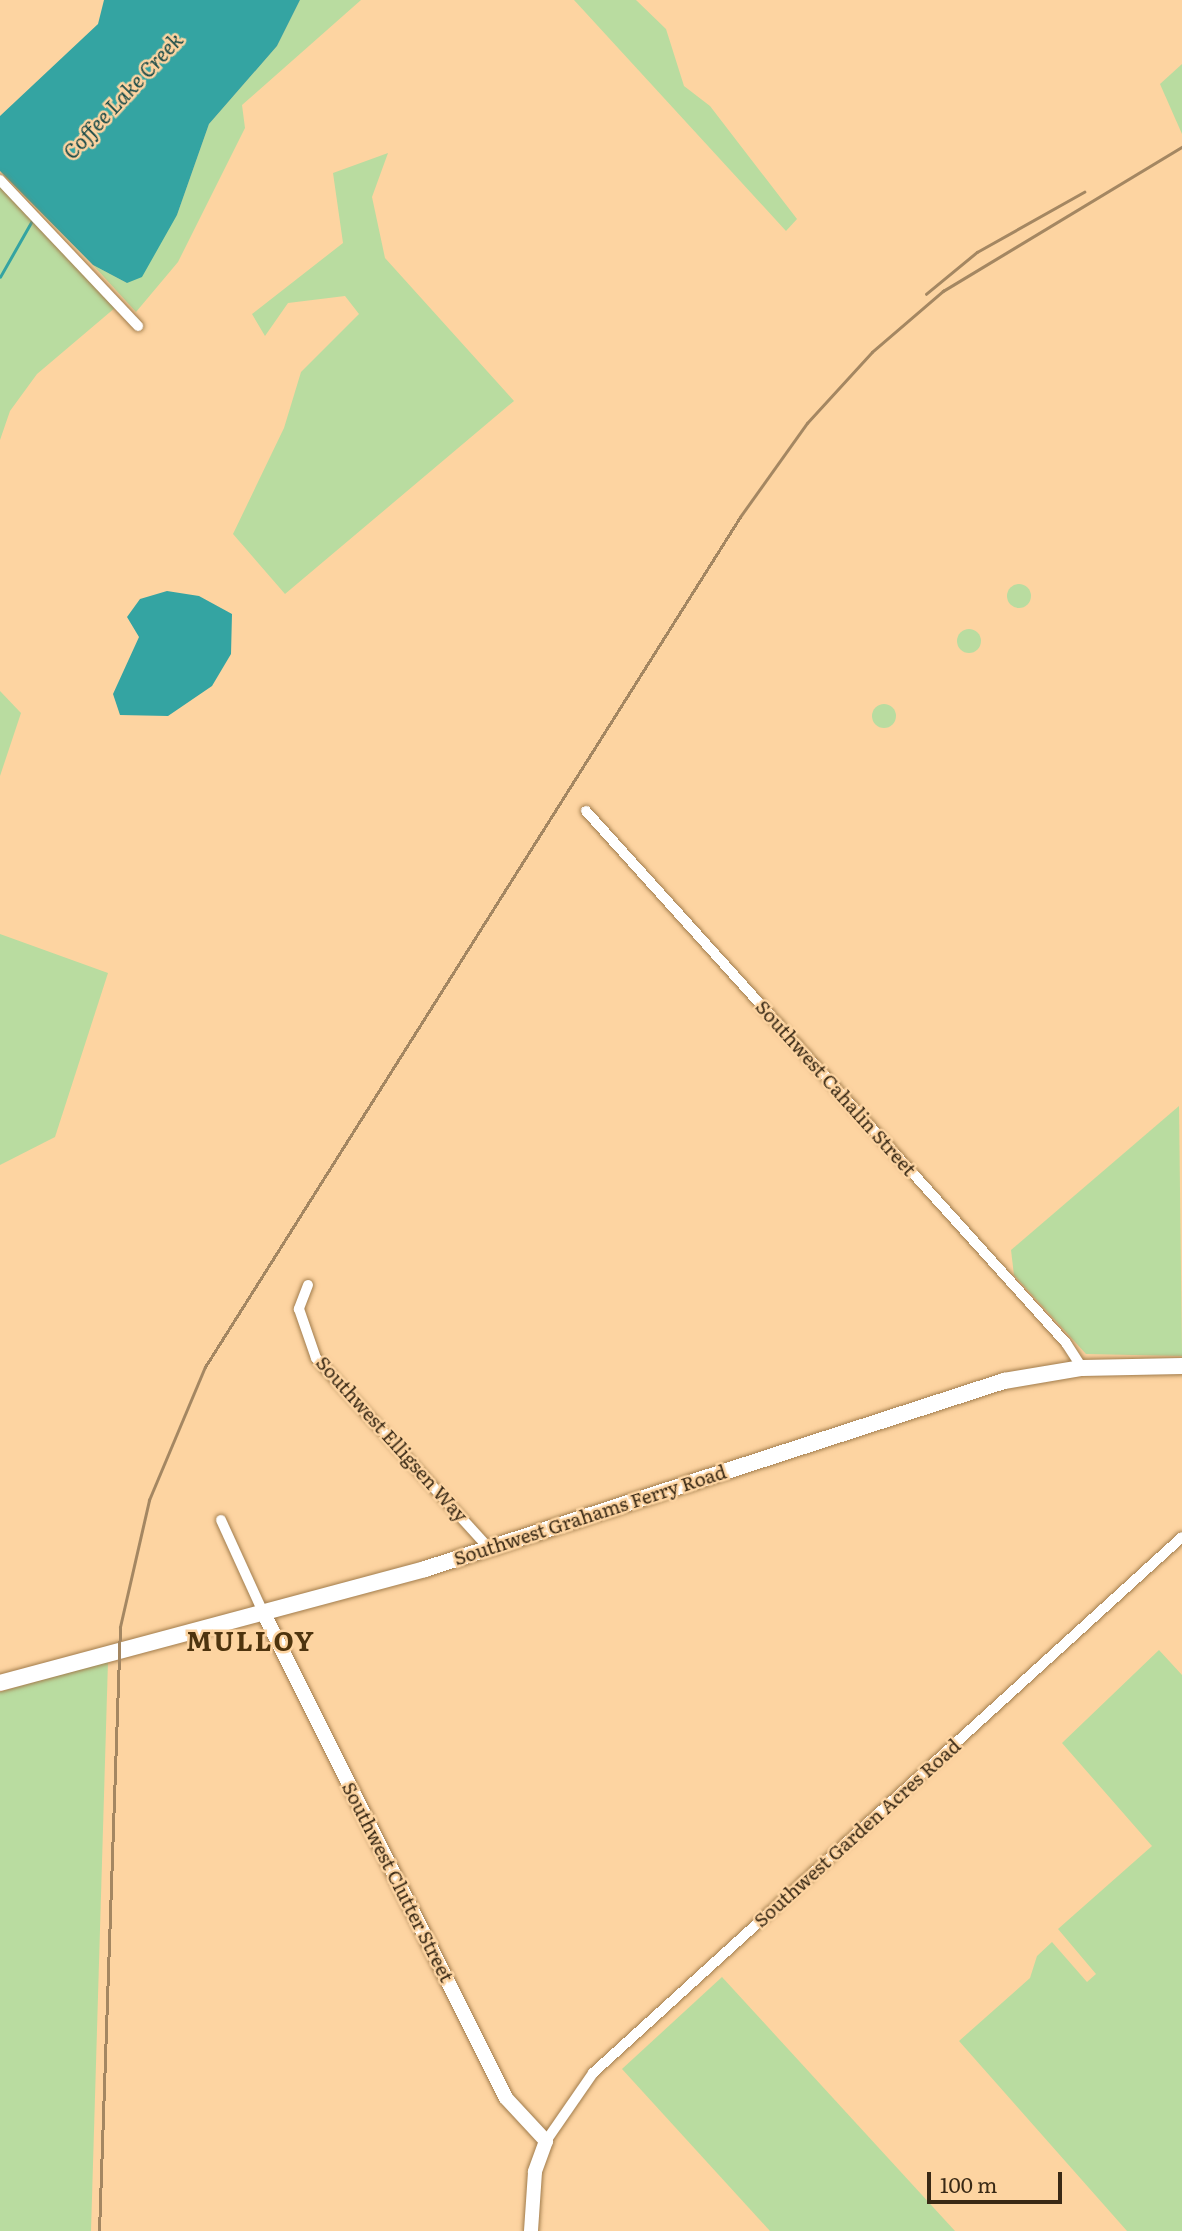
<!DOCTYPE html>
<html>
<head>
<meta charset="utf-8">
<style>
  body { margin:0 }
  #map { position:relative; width:1182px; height:2231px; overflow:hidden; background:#fdd4a1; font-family:Literata,serif }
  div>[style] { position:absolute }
  .green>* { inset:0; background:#b9dca0 }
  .round { border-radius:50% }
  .water>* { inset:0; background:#34a4a2 }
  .stream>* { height:2.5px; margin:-1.25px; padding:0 1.25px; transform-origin:1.25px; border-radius:1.25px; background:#34a4a2 }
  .roads { filter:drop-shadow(0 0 2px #a17c4c) drop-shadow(0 0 2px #a17c4c) }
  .minor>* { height:10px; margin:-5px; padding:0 5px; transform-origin:5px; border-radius:5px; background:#fff }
  .tertiary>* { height:14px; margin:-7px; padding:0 7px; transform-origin:7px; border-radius:7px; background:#fff }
  .secondary>* { height:16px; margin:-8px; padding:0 8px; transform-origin:8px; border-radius:8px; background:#fff }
  .rail>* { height:2.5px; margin:-1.25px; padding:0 1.25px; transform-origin:1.25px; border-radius:1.25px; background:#a48762 }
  span { translate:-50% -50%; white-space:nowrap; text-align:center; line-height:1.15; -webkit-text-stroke:5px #fdd4a1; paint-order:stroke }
  .street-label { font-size:19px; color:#392915 }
  .water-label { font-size:21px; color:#184947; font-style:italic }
  .district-label { font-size:26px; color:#4e340e; font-weight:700; letter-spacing:2px }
  .scale { position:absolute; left:927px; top:2172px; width:135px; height:32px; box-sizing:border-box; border:4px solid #392915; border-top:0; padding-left:9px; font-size:21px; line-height:24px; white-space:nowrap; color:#392915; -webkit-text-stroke:5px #fdd4a1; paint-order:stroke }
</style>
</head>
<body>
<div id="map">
  <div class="green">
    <div style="clip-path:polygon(300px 0,361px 0,242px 105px,245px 128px,178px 262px,136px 312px,93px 265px,127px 283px,177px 215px,209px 124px,277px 46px)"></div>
    <div style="clip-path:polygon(574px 0,636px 0,666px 29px,684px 86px,710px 106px,797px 219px,786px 231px)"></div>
    <div style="clip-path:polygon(1182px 64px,1182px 134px,1160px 84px)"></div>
    <div style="clip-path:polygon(388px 153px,372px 197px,385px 258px,514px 401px,285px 594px,233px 534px,284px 428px,301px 372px,359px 314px,345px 296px,288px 303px,265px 336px,252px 314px,343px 243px,333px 173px)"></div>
    <div style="clip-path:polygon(0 183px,116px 307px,37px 374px,10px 411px,0 440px)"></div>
    <div class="round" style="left:1007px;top:584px;width:24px;height:24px"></div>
    <div class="round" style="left:957px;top:629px;width:24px;height:24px"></div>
    <div style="clip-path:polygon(0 691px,21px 713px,0 776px)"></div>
    <div class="round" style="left:872px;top:704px;width:24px;height:24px"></div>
    <div style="clip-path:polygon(0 934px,108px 973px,55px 1137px,0 1165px)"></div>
    <div style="clip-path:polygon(1179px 1106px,1182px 1356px,1086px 1354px,1014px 1275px,1011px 1250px)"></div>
    <div style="clip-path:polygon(1159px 1650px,1182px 1675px,1182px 2231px,1127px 2231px,959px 2041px,1030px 1978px,1037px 1956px,1052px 1942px,1087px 1982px,1096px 1974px,1058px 1929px,1152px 1846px,1062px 1743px)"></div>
    <div style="clip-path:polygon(108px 1661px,91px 2231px,0 2231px,0 1692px)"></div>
    <div style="clip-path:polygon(722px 1977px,955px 2231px,770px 2231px,622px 2069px)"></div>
  </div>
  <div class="water">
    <div style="clip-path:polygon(104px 0,300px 0,277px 46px,209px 124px,177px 215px,142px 277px,127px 283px,93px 265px,0 171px,0 116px,98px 24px)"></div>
    <div style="clip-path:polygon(167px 591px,199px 596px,232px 614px,231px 654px,212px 686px,168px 716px,120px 715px,113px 694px,139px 637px,127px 617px,140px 599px)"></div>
  </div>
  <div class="stream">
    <div style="left:0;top:277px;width:67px;rotate:-60.4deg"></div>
  </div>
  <div class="roads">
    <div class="minor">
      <div style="left:0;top:180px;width:201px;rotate:46.6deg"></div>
      <div style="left:586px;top:811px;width:717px;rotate:47.94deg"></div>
      <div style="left:1066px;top:1343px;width:30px;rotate:57deg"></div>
      <div style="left:308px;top:1285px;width:26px;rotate:111deg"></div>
      <div style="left:299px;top:1309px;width:52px;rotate:70.9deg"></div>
      <div style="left:316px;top:1358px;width:257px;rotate:47.7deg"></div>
      <div style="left:221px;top:1520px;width:101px;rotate:65.5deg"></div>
      <div style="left:546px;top:2141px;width:83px;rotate:-55.3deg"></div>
      <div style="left:593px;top:2073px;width:796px;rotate:-42.3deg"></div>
    </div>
    <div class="tertiary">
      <div style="left:263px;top:1612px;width:543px;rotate:63.43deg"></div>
      <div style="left:506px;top:2098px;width:59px;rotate:47.1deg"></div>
      <div style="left:546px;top:2141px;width:33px;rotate:110deg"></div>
      <div style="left:535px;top:2172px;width:59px;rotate:93.9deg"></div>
    </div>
    <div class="secondary">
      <div style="left:0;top:1683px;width:440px;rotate:-15deg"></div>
      <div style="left:425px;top:1569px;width:609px;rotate:-17.99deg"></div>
      <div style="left:1004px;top:1381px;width:79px;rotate:-9.5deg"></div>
      <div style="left:1082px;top:1368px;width:100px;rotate:-1.1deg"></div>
    </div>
  </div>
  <div class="rail">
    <div style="left:926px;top:294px;width:66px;rotate:-39.5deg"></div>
    <div style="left:977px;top:252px;width:123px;rotate:-29.3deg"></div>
    <div style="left:99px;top:2231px;width:604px;rotate:-88.01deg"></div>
    <div style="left:120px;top:1627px;width:130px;rotate:-77.1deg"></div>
    <div style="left:149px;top:1500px;width:144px;rotate:-67.2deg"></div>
    <div style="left:205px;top:1367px;width:1004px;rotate:-57.81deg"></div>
    <div style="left:740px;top:517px;width:115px;rotate:-54.5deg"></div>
    <div style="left:807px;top:423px;width:96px;rotate:-47.5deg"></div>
    <div style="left:872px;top:352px;width:94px;rotate:-40.7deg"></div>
    <div style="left:943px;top:291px;width:279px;rotate:-31.1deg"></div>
  </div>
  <div class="street-label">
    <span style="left:836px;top:1088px;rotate:48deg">Southwest Cahalin Street</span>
    <span style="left:392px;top:1439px;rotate:48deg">Southwest Elligsen Way</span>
    <span style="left:590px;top:1515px;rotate:-18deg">Southwest Grahams Ferry Road</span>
    <span style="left:857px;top:1833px;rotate:-42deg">Southwest Garden Acres Road</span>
    <span style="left:398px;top:1882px;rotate:63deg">Southwest Clutter Street</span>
  </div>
  <div class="water-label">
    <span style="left:122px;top:95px;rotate:-47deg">Coffee Lake Creek</span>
  </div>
  <div class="district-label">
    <span style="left:251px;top:1640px">MULLOY</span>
  </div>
  <div class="scale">100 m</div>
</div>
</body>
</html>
